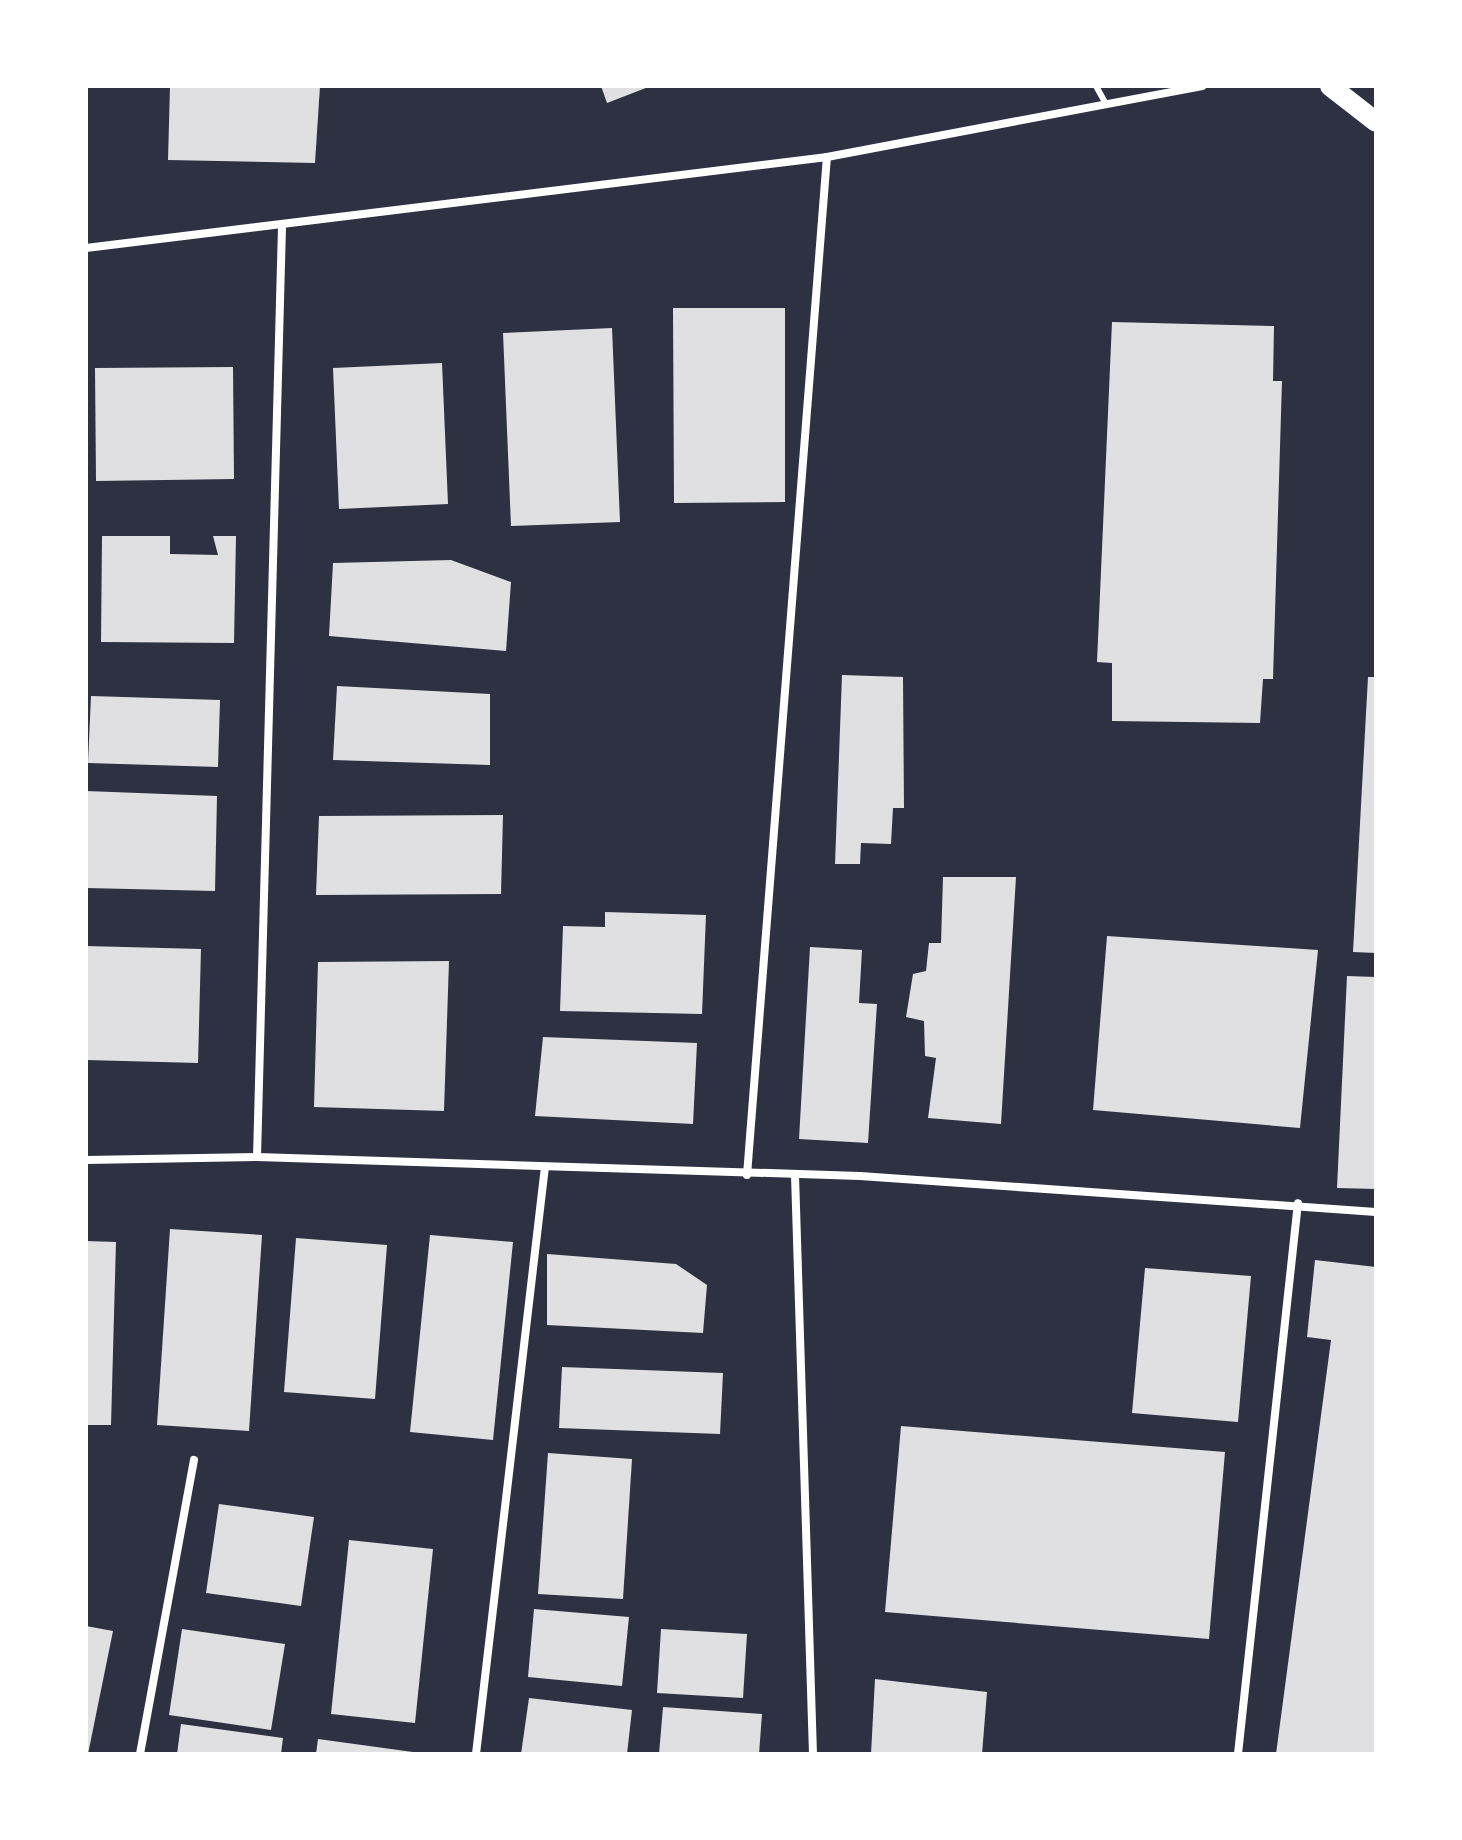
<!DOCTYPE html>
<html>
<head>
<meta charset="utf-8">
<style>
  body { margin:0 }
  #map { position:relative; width:1462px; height:1840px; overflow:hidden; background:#2d3142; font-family:"Exo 2",sans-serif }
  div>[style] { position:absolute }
  .building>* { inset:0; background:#e0e0e3 }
  .service>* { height:6px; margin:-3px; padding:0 3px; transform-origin:3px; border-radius:3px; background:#fff }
  .minor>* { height:8px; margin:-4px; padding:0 4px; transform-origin:4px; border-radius:4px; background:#fff }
  .primary>* { height:20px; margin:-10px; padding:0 10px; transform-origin:10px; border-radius:10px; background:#fff }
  span { translate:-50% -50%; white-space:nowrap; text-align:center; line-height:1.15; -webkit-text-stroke:8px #fff; paint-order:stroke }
  .frame { position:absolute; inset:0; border:88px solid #fff; pointer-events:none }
</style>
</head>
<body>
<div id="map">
  <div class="building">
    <div style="clip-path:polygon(170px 86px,320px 86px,315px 163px,168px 160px)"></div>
    <div style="clip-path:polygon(601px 86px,651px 86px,607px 103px)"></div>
    <div style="clip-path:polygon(673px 308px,785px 308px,785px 502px,674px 503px)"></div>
    <div style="clip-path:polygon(1112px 322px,1274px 326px,1273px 381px,1282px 381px,1273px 679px,1263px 679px,1260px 723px,1112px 721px,1112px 663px,1097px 662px)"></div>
    <div style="clip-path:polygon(612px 328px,620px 522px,511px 526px,503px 333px)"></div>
    <div style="clip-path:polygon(442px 363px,448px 504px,339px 509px,333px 368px)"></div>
    <div style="clip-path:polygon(233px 367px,234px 479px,96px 481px,95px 368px)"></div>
    <div style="clip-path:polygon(102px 536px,170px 536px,170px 554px,218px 555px,213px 536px,236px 536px,234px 643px,101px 642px)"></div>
    <div style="clip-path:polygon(451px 560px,511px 582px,506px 651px,329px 636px,333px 563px)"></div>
    <div style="clip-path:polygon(842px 675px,903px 677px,904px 808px,893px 808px,891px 844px,861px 843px,860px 864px,835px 864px)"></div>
    <div style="clip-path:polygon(1368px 677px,1376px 677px,1376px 953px,1353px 952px)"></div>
    <div style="clip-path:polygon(337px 686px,490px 694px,490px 765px,333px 760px)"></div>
    <div style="clip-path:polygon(91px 696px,220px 700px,218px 767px,88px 763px)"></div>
    <div style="clip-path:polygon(86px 791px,217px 796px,215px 891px,86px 888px)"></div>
    <div style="clip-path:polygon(503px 815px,501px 894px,316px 895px,319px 816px)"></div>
    <div style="clip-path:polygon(943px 877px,1016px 877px,1001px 1124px,928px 1118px,936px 1058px,925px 1056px,924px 1021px,906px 1017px,913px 974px,926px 971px,929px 943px,941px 943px)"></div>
    <div style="clip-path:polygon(605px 912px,706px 915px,702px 1014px,560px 1011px,563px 926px,605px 927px)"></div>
    <div style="clip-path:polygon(1107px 936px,1318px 950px,1300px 1128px,1093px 1110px)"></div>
    <div style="clip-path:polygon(86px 946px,201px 949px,198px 1063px,86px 1060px)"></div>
    <div style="clip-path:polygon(810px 947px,862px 950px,859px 1003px,877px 1004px,868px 1143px,799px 1139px)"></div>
    <div style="clip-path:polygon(449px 961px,444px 1111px,314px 1107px,318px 962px)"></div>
    <div style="clip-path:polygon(1347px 976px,1376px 977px,1376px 1189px,1337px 1188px)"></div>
    <div style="clip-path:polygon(543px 1037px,697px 1043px,693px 1124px,535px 1116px)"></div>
    <div style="clip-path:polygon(170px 1229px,262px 1235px,249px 1431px,157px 1425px)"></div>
    <div style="clip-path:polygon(430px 1235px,513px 1242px,493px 1440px,410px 1432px)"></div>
    <div style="clip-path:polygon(296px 1238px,387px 1245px,375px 1399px,284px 1392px)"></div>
    <div style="clip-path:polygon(86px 1241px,116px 1242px,111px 1425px,86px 1425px)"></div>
    <div style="clip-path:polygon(547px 1254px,676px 1264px,707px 1285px,703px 1333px,547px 1325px)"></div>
    <div style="clip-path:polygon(1315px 1260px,1376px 1267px,1376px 1754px,1276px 1754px,1331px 1340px,1307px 1337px)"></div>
    <div style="clip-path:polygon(1145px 1268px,1251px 1276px,1238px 1422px,1132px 1413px)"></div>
    <div style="clip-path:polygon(562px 1367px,723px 1373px,720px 1434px,559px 1428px)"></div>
    <div style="clip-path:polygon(901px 1426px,1225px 1452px,1209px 1639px,885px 1612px)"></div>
    <div style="clip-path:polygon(548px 1453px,632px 1459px,623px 1599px,538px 1594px)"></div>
    <div style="clip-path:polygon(219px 1504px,314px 1517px,301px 1606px,206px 1593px)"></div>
    <div style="clip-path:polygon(349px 1540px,433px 1549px,415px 1723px,331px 1714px)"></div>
    <div style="clip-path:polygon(534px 1609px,629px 1617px,622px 1686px,528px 1677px)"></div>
    <div style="clip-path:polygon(86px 1626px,113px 1631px,88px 1754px,86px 1754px)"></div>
    <div style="clip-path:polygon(182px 1629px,285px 1644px,271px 1730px,169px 1715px)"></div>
    <div style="clip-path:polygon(661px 1629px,747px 1634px,743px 1698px,657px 1693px)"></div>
    <div style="clip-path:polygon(875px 1679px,987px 1692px,982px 1754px,871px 1754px)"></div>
    <div style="clip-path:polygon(529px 1698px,632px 1710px,627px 1754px,521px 1754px)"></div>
    <div style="clip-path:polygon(663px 1707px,762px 1714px,759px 1754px,659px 1754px)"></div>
    <div style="clip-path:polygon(181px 1724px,283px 1738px,281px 1754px,177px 1754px)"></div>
    <div style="clip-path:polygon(318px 1739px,413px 1752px,413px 1754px,316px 1754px)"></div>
  </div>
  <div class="service">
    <div style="left:1096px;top:86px;width:21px;rotate:61deg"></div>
  </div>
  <div class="minor">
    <div style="left:86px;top:248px;width:747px;rotate:-7deg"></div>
    <div style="left:827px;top:157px;width:382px;rotate:-10.7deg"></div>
    <div style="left:257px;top:1157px;width:929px;rotate:-88.46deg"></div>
    <div style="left:86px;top:1160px;width:171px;rotate:-1deg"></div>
    <div style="left:257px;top:1157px;width:603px;rotate:1.8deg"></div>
    <div style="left:860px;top:1176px;width:517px;rotate:3.99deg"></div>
    <div style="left:747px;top:1175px;width:1021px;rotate:-85.51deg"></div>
    <div style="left:795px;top:1175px;width:579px;rotate:88.22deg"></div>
    <div style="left:140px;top:1754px;width:299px;rotate:-79.6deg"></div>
    <div style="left:476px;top:1754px;width:591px;rotate:-83.3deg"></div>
    <div style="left:1238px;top:1754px;width:554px;rotate:-83.79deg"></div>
  </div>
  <div class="primary">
    <div style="left:1330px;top:86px;width:58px;rotate:38deg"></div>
  </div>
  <div class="frame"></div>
</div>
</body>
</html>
